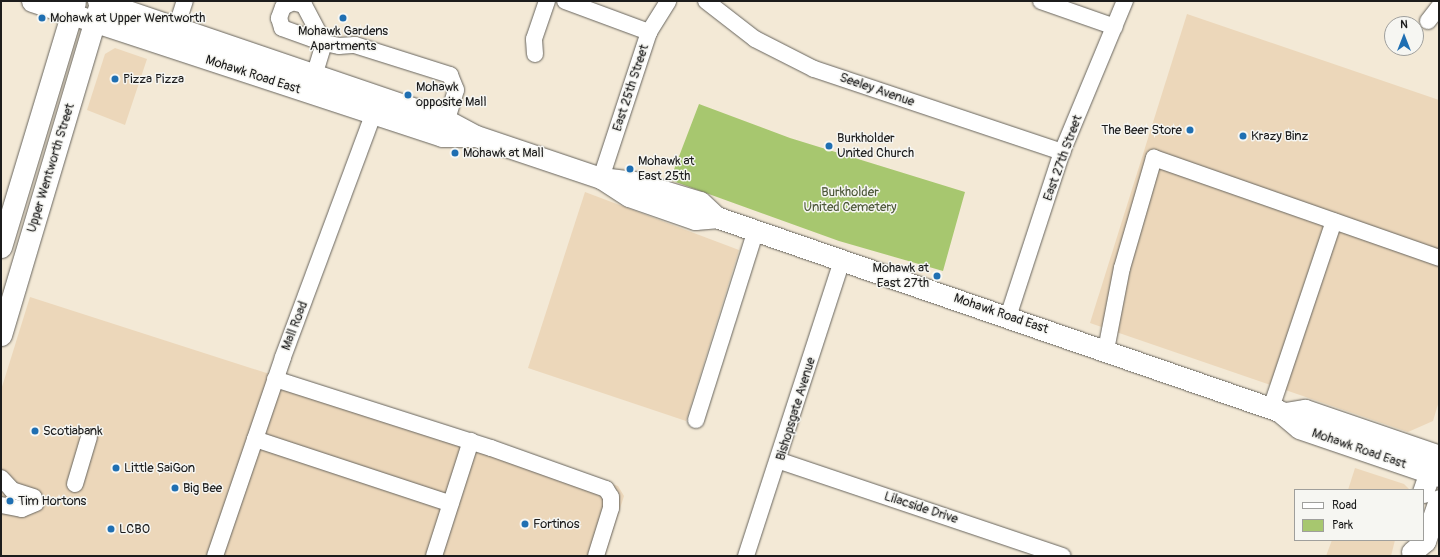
<!DOCTYPE html>
<html>
<head>
<meta charset="utf-8">
<style>
  body { margin:0 }
  #map { position:relative; width:1440px; height:557px; overflow:hidden; background:#f3e9d6; font-family:Pangolin,sans-serif }
  div>[style] { position:absolute }
  .built>* { inset:0; background:#ecd7ba }
  .green>* { inset:0; background:#a7c76f }
  .roads { filter:drop-shadow(0 0 1px #67645d) drop-shadow(0 0 1px #67645d) }
  .minor>* { height:16px; margin:-8px; padding:0 8px; transform-origin:8px; border-radius:8px; background:#fff }
  .major>* { height:21px; margin:-10.5px; padding:0 10.5px; transform-origin:10.5px; border-radius:10.5px; background:#fff }
  .dots>* { width:11px; height:11px; translate:-50% -50%; box-sizing:border-box; border:2px solid #f6f6f2; border-radius:50% }
  span { translate:-50% -50%; white-space:nowrap; text-align:center; line-height:1.15; -webkit-text-stroke:3px #f6f6f2; paint-order:stroke }
  .poi-label { font-size:13px; color:#1c1c1c }
  .left { translate:0 -50%; text-align:left }
  .right { translate:-100% -50%; text-align:right }
  .street-label { font-size:13px; color:#1c1c1c }
  .park-label { font-size:13px; color:#4d5839 }
  .frame { position:absolute; inset:0; border:2px solid #1c1c1c; pointer-events:none }
  .legend { position:absolute; left:1294px; top:489px; width:130px; height:52px; box-sizing:border-box; background:#f6f6f2; border:1px solid #9f9f9c; margin:0; padding:5px 7px; list-style:none; font-size:12px; color:#1c1c1c }
  .legend li { display:flex; align-items:center; gap:8px; height:20px }
  .legend b { width:20px; border:1px solid #9f9f9c }
  .north { position:absolute; left:1384px; top:16px; width:40px; height:40px; box-sizing:border-box; background:#f6f6f2; border:1px solid #9f9f9c; border-radius:50%; rotate:0deg; font-size:11px; font-weight:700; line-height:16px; text-align:center; color:#1c1c1c }
  .north::after { content:''; display:block; margin:auto; width:14px; height:18px; background:#1f6fb2; clip-path:polygon(50% 0,100% 100%,50% 72%,0 100%) }
</style>
</head>
<body>
<div id="map">
  <div class="built">
    <div style="clip-path:polygon(1187px 14px,1439px 100px,1439px 401px,1433px 421px,1408px 432px,1090px 323px)"></div>
    <div style="clip-path:polygon(115px 48px,147px 59px,125px 125px,87px 110px,105px 54px)"></div>
    <div style="clip-path:polygon(585px 192px,739px 250px,686px 421px,528px 368px)"></div>
    <div style="clip-path:polygon(30px 297px,618px 486px,624px 496px,605px 556px,1px 556px,1px 390px)"></div>
    <div style="clip-path:polygon(1355px 468px,1404px 484px,1410px 490px,1348px 490px)"></div>
    <div style="clip-path:polygon(1332px 540px,1395px 540px,1391px 556px,1326px 556px)"></div>
  </div>
  <div class="green">
    <div style="clip-path:polygon(699px 104px,790px 138px,965px 192px,943px 271px,839px 241px,670px 180px)"></div>
  </div>
  <div class="roads">
    <div class="minor">
      <div style="left:565px;top:1px;width:90px;rotate:20.3deg"></div>
      <div style="left:706px;top:1px;width:62px;rotate:37.8deg"></div>
      <div style="left:755px;top:39px;width:66px;rotate:27deg"></div>
      <div style="left:814px;top:69px;width:262px;rotate:18.5deg"></div>
      <div style="left:1041px;top:1px;width:78px;rotate:19.4deg"></div>
      <div style="left:1428px;top:21px;width:18px;rotate:-52deg"></div>
      <div style="left:176px;top:28px;width:28px;rotate:-72deg"></div>
      <div style="left:535px;top:54px;width:15px;rotate:-94deg"></div>
      <div style="left:534px;top:39px;width:40px;rotate:-71.1deg"></div>
      <div style="left:314px;top:76px;width:34px;rotate:-73deg"></div>
      <div style="left:324px;top:43px;width:43px;rotate:-117.8deg"></div>
      <div style="left:304px;top:5px;width:11px;rotate:-165deg"></div>
      <div style="left:293px;top:2px;width:11px;rotate:153deg"></div>
      <div style="left:283px;top:7px;width:12px;rotate:110deg"></div>
      <div style="left:279px;top:18px;width:10px;rotate:73deg"></div>
      <div style="left:282px;top:28px;width:45px;rotate:19.7deg"></div>
      <div style="left:324px;top:43px;width:15px;rotate:11deg"></div>
      <div style="left:339px;top:46px;width:16px;rotate:-4deg"></div>
      <div style="left:355px;top:45px;width:100px;rotate:17.5deg"></div>
      <div style="left:450px;top:75px;width:16px;rotate:68deg"></div>
      <div style="left:456px;top:90px;width:31px;rotate:107deg"></div>
      <div style="left:601px;top:178px;width:154px;rotate:-71.8deg"></div>
      <div style="left:649px;top:32px;width:36px;rotate:-58deg"></div>
      <div style="left:1008px;top:317px;width:174px;rotate:-71.9deg"></div>
      <div style="left:1062px;top:152px;width:164px;rotate:-67.4deg"></div>
      <div style="left:1106px;top:350px;width:84px;rotate:-79deg"></div>
      <div style="left:1122px;top:268px;width:115px;rotate:-73.8deg"></div>
      <div style="left:1154px;top:158px;width:302px;rotate:19.3deg"></div>
      <div style="left:275px;top:379px;width:227px;rotate:17.7deg"></div>
      <div style="left:491px;top:448px;width:122px;rotate:19.6deg"></div>
      <div style="left:606px;top:489px;width:9px;rotate:58deg"></div>
      <div style="left:611px;top:497px;width:11px;rotate:90deg"></div>
      <div style="left:611px;top:508px;width:50px;rotate:107.4deg"></div>
      <div style="left:1271px;top:408px;width:197px;rotate:-71.4deg"></div>
      <div style="left:696px;top:420px;width:199px;rotate:-72.5deg"></div>
      <div style="left:255px;top:439px;width:206px;rotate:18.3deg"></div>
      <div style="left:780px;top:461px;width:298px;rotate:18.6deg"></div>
      <div style="left:1px;top:478px;width:16px;rotate:47deg"></div>
      <div style="left:12px;top:490px;width:23px;rotate:18deg"></div>
      <div style="left:75px;top:484px;width:49px;rotate:-73.4deg"></div>
      <div style="left:1px;top:505px;width:21px;rotate:11deg"></div>
      <div style="left:22px;top:509px;width:15px;rotate:-23deg"></div>
      <div style="left:215px;top:556px;width:210px;rotate:-71.1deg"></div>
      <div style="left:283px;top:357px;width:270px;rotate:-69.6deg"></div>
      <div style="left:434px;top:556px;width:121px;rotate:-72.2deg"></div>
      <div style="left:746px;top:556px;width:311px;rotate:-72deg"></div>
    </div>
    <div class="major">
      <div style="left:32px;top:1px;width:432px;rotate:18.2deg"></div>
      <div style="left:442px;top:136px;width:32px"></div>
      <div style="left:98px;top:1px;width:366px;rotate:18.8deg"></div>
      <div style="left:444px;top:119px;width:36px;rotate:28deg"></div>
      <div style="left:476px;top:136px;width:132px;rotate:18.6deg"></div>
      <div style="left:601px;top:178px;width:33px;rotate:33deg"></div>
      <div style="left:629px;top:196px;width:70px;rotate:19.2deg"></div>
      <div style="left:695px;top:219px;width:21px;rotate:-5deg"></div>
      <div style="left:601px;top:178px;width:33px;rotate:7deg"></div>
      <div style="left:634px;top:182px;width:69px;rotate:16.9deg"></div>
      <div style="left:700px;top:202px;width:22px;rotate:43deg"></div>
      <div style="left:716px;top:217px;width:595px;rotate:19.01deg"></div>
      <div style="left:1279px;top:411px;width:26px;rotate:40deg"></div>
      <div style="left:1299px;top:428px;width:148px;rotate:18.9deg"></div>
      <div style="left:1px;top:247px;width:256px;rotate:-73.2deg"></div>
      <div style="left:1px;top:335px;width:340px;rotate:-73.4deg"></div>
      <div style="left:1285px;top:413px;width:20px;rotate:-9deg"></div>
      <div style="left:1305px;top:410px;width:142px;rotate:18.9deg"></div>
      <div style="left:1423px;top:492px;width:34px;rotate:-71deg"></div>
      <div style="left:1412px;top:552px;width:17px;rotate:-40deg"></div>
      <div style="left:1425px;top:541px;width:43px;rotate:-71.1deg"></div>
    </div>
  </div>
  <div class="dots">
    <div style="left:42px;top:18px;background:#1f6fb2"></div>
    <div style="left:343px;top:18px;background:#1f6fb2"></div>
    <div style="left:115px;top:79px;background:#1f6fb2"></div>
    <div style="left:408px;top:95px;background:#1f6fb2"></div>
    <div style="left:1190px;top:130px;background:#1f6fb2"></div>
    <div style="left:1243px;top:136px;background:#1f6fb2"></div>
    <div style="left:829px;top:146px;background:#1f6fb2"></div>
    <div style="left:455px;top:153px;background:#1f6fb2"></div>
    <div style="left:630px;top:169px;background:#1f6fb2"></div>
    <div style="left:937px;top:276px;background:#1f6fb2"></div>
    <div style="left:35px;top:431px;background:#1f6fb2"></div>
    <div style="left:116px;top:468px;background:#1f6fb2"></div>
    <div style="left:175px;top:488px;background:#1f6fb2"></div>
    <div style="left:10px;top:501px;background:#1f6fb2"></div>
    <div style="left:525px;top:524px;background:#1f6fb2"></div>
    <div style="left:111px;top:529px;background:#1f6fb2"></div>
  </div>
  <div class="poi-label">
    <span class="left" style="left:50px;top:18px">Mohawk at Upper Wentworth</span>
    <span style="left:343px;top:39px">Mohawk Gardens<br>Apartments</span>
    <span class="left" style="left:123px;top:79px">Pizza Pizza</span>
    <span class="left" style="left:416px;top:95px">Mohawk<br>opposite Mall</span>
    <span class="right" style="left:1182px;top:130px">The Beer Store</span>
    <span class="left" style="left:1251px;top:136px">Krazy Binz</span>
    <span class="left" style="left:837px;top:146px">Burkholder<br>United Church</span>
    <span class="left" style="left:463px;top:153px">Mohawk at Mall</span>
    <span class="left" style="left:638px;top:169px">Mohawk at<br>East 25th</span>
    <span class="right" style="left:929px;top:276px">Mohawk at<br>East 27th</span>
    <span class="left" style="left:43px;top:431px">Scotiabank</span>
    <span class="left" style="left:124px;top:468px">Little SaiGon</span>
    <span class="left" style="left:183px;top:488px">Big Bee</span>
    <span class="left" style="left:18px;top:501px">Tim Hortons</span>
    <span class="left" style="left:533px;top:524px">Fortinos</span>
    <span class="left" style="left:119px;top:529px">LCBO</span>
  </div>
  <div class="street-label">
    <span style="left:253px;top:75px;rotate:18deg">Mohawk Road East</span>
    <span style="left:631px;top:88px;rotate:-72deg">East 25th Street</span>
    <span style="left:877px;top:90px;rotate:19deg">Seeley Avenue</span>
    <span style="left:1063px;top:158px;rotate:-70deg">East 27th Street</span>
    <span style="left:51px;top:168px;rotate:-73deg">Upper Wentworth Street</span>
    <span style="left:1001px;top:314px;rotate:19deg">Mohawk Road East</span>
    <span style="left:295px;top:326px;rotate:-69deg">Mall Road</span>
    <span style="left:796px;top:409px;rotate:-73deg">Bishopsgate Avenue</span>
    <span style="left:1359px;top:449px;rotate:19deg">Mohawk Road East</span>
    <span style="left:921px;top:508px;rotate:18deg">Lilacside Drive</span>
  </div>
  <div class="park-label">
    <span style="left:850px;top:200px">Burkholder<br>United Cemetery</span>
  </div>
  <div class="frame"></div>
  <ul class="legend">
  <li><b style="height:5px;background:#fff"></b>Road</li>
  <li><b style="height:11px;background:#a7c76f"></b>Park</li>
  </ul>
  <div class="north">N</div>
</div>
</body>
</html>
